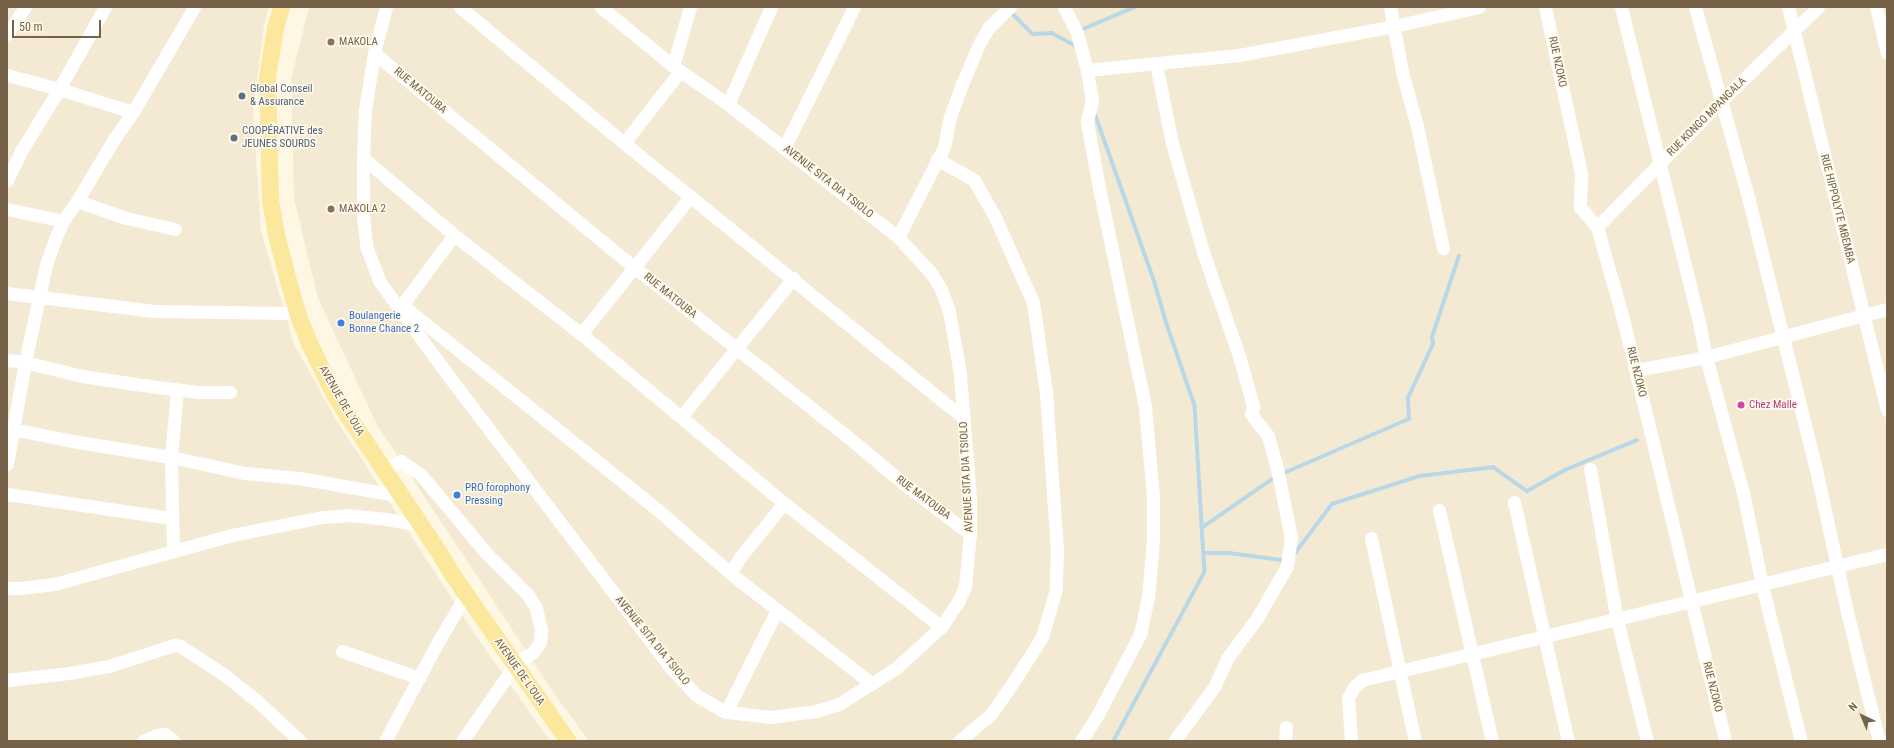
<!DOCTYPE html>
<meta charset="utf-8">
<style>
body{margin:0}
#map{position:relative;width:1894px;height:748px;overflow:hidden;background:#fdf7e4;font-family:"Roboto Condensed",sans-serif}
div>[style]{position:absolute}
.residential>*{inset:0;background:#f4ead3}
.stream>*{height:3.5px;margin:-1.75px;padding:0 1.75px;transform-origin:1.75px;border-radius:1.75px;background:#b9d8e7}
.minor>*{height:13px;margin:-6.5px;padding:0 6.5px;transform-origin:6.5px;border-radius:6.5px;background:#fff}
.major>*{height:17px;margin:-8.5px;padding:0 8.5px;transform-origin:8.5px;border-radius:8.5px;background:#fce89c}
.dots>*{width:11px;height:11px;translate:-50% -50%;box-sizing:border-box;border:2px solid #fffaeb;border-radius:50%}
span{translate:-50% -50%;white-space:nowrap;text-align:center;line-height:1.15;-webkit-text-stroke:3px #fffaeb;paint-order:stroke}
.education-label{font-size:11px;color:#785e54}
.left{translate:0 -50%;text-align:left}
.street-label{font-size:11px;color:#766149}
.service-label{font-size:11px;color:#4e5e75}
.shop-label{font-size:11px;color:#366cbe}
.hotel-label{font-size:11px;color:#b23c85}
.frame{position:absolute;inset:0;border:8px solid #766149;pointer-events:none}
.north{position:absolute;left:1842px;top:696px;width:40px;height:40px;-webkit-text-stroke:3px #fffaeb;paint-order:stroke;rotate:316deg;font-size:11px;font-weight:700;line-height:16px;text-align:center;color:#766149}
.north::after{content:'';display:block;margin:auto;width:14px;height:18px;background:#766149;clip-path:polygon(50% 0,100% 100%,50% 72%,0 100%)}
.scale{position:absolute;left:12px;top:20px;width:89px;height:18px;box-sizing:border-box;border:2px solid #766149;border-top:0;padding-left:5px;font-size:12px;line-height:14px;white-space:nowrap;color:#766149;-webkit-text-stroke:3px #fffaeb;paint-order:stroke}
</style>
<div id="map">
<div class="residential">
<i style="clip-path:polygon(7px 7px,269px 7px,264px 25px,253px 112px,261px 231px,294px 344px,335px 418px,476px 636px,550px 741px,7px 741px)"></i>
<i style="clip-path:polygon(309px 7px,1887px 7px,1887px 741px,589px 741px,558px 699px,377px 425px,318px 298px,294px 199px,291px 79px)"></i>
</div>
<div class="stream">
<i style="left:1014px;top:15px;width:27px;rotate:45deg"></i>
<i style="left:1033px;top:34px;width:19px;rotate:-3deg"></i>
<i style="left:1052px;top:33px;width:26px;rotate:28deg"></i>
<i style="left:1075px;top:45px;width:2px;rotate:63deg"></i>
<i style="left:1081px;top:30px;width:59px;rotate:-23.1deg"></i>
<i style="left:1096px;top:116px;width:177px;rotate:70.5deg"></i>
<i style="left:1155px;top:283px;width:43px;rotate:73.7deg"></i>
<i style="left:1167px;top:324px;width:87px;rotate:71.1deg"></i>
<i style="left:1195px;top:406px;width:166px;rotate:86.6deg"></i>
<i style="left:1205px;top:572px;width:192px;rotate:118.3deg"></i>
<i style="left:1284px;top:473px;width:136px;rotate:-23.4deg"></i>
<i style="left:1409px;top:419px;width:21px;rotate:-93deg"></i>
<i style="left:1408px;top:398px;width:60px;rotate:-65.2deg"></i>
<i style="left:1433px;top:344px;width:7px;rotate:-98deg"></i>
<i style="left:1432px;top:337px;width:85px;rotate:-71.6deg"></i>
<i style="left:1203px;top:527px;width:83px;rotate:-34.7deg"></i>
<i style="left:1204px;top:553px;width:25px"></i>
<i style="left:1229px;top:553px;width:53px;rotate:7.5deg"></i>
<i style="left:1293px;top:556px;width:65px;rotate:-53.1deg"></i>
<i style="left:1332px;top:504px;width:92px;rotate:-17.7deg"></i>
<i style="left:1420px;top:476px;width:74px;rotate:-7deg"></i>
<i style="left:1493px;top:467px;width:42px;rotate:35.2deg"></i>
<i style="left:1527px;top:491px;width:43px;rotate:-28.9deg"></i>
<i style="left:1565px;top:470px;width:78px;rotate:-22.6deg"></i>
</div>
<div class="minor">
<i style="left:386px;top:7px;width:48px;rotate:104.6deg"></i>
<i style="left:374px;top:53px;width:58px;rotate:99deg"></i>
<i style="left:365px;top:110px;width:48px;rotate:92.4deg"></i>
<i style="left:363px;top:158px;width:57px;rotate:90deg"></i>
<i style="left:363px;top:215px;width:31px;rotate:84deg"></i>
<i style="left:366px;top:246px;width:39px;rotate:69deg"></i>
<i style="left:380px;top:282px;width:119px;rotate:53.9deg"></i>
<i style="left:450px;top:378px;width:363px;rotate:52.7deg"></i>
<i style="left:670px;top:667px;width:38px;rotate:47deg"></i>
<i style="left:696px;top:695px;width:34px;rotate:30deg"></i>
<i style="left:726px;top:712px;width:44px;rotate:6.5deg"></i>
<i style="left:770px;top:717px;width:46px;rotate:-7.4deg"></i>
<i style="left:816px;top:711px;width:24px;rotate:-17deg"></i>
<i style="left:839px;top:704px;width:67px;rotate:-32.3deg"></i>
<i style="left:896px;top:668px;width:61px;rotate:-42.3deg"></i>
<i style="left:941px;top:627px;width:30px;rotate:-56deg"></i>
<i style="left:958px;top:602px;width:17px;rotate:-66deg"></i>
<i style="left:965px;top:586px;width:52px;rotate:-84.5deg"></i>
<i style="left:970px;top:534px;width:35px;rotate:-90deg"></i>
<i style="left:970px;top:499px;width:125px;rotate:-94.6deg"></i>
<i style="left:960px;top:374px;width:64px;rotate:-99.9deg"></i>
<i style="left:949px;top:311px;width:23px;rotate:-110deg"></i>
<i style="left:941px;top:289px;width:19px;rotate:-122deg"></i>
<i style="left:931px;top:273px;width:49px;rotate:-132.5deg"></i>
<i style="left:898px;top:237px;width:216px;rotate:-142deg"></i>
<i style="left:728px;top:104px;width:67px;rotate:-145.4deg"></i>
<i style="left:673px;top:66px;width:93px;rotate:-140.7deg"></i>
<i style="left:460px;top:7px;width:213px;rotate:39.7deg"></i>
<i style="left:624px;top:143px;width:437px;rotate:39deg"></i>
<i style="left:1064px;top:7px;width:29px;rotate:63deg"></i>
<i style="left:1077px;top:33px;width:38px;rotate:75deg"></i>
<i style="left:1087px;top:70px;width:30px;rotate:81deg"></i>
<i style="left:1092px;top:100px;width:23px;rotate:103deg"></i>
<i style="left:1087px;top:122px;width:67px;rotate:79.7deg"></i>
<i style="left:1099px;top:188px;width:223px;rotate:78.1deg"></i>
<i style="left:1145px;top:406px;width:91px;rotate:85deg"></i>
<i style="left:1153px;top:497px;width:43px;rotate:90deg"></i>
<i style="left:1153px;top:540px;width:57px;rotate:95deg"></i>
<i style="left:1148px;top:597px;width:38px;rotate:102deg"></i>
<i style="left:1140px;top:634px;width:90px;rotate:117.7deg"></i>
<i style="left:1098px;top:714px;width:32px;rotate:122deg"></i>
<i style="left:1390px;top:7px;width:66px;rotate:79.5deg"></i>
<i style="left:1402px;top:72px;width:56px;rotate:74.5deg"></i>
<i style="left:1417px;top:126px;width:125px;rotate:78deg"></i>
<i style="left:1545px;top:7px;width:171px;rotate:77.8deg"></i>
<i style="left:1581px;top:174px;width:33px;rotate:92deg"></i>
<i style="left:1580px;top:207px;width:26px;rotate:50deg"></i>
<i style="left:1597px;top:227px;width:96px;rotate:74.2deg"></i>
<i style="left:1623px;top:319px;width:434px;rotate:76.4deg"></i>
<i style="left:1621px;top:7px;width:325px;rotate:76.1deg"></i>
<i style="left:1699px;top:322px;width:36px;rotate:79deg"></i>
<i style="left:1706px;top:357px;width:145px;rotate:74.8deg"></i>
<i style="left:1744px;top:497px;width:90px;rotate:78.4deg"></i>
<i style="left:1762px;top:585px;width:161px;rotate:76deg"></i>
<i style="left:1695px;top:7px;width:201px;rotate:74.4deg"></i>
<i style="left:1749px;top:201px;width:281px;rotate:76deg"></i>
<i style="left:1817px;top:474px;width:141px;rotate:77.7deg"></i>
<i style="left:1847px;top:612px;width:133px;rotate:76.1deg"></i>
<i style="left:1788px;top:7px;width:415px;rotate:76.2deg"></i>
<i style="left:1876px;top:7px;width:47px;rotate:76.6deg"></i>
<i style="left:7px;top:34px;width:32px;rotate:-56deg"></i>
<i style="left:374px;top:53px;width:337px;rotate:39.5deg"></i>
<i style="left:634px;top:267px;width:273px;rotate:38.5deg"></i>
<i style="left:848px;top:437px;width:72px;rotate:39.9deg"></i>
<i style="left:903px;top:483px;width:84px;rotate:37.3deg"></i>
<i style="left:1156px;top:64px;width:81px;rotate:78.6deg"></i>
<i style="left:1172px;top:143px;width:113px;rotate:74.1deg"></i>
<i style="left:1203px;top:252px;width:113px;rotate:70.9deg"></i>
<i style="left:1240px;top:359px;width:49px;rotate:74.5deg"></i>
<i style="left:1253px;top:406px;width:8px;rotate:104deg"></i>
<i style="left:1251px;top:414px;width:28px;rotate:52deg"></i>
<i style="left:1268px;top:436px;width:29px;rotate:74deg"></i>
<i style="left:1276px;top:464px;width:75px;rotate:78.4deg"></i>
<i style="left:1291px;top:537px;width:29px;rotate:98deg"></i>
<i style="left:1287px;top:566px;width:60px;rotate:120deg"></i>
<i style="left:1257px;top:618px;width:49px;rotate:126.6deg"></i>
<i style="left:1228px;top:657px;width:33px;rotate:115deg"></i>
<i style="left:1214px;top:687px;width:67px;rotate:126.5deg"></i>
<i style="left:673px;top:66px;width:61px;rotate:-73.9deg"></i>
<i style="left:1087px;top:70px;width:153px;rotate:-5.6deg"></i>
<i style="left:1239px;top:55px;width:158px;rotate:-10.6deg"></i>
<i style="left:1394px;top:26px;width:87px;rotate:-12.6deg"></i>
<i style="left:7px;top:75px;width:54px;rotate:15.1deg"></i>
<i style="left:59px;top:89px;width:77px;rotate:17.3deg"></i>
<i style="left:728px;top:104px;width:106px;rotate:-66.1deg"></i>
<i style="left:624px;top:143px;width:91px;rotate:-52.1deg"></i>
<i style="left:784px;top:148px;width:157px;rotate:-63.6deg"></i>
<i style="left:363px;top:158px;width:119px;rotate:40.2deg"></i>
<i style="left:454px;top:235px;width:161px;rotate:37.9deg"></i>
<i style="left:581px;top:334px;width:264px;rotate:39.8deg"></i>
<i style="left:784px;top:503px;width:200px;rotate:38.3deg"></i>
<i style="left:937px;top:159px;width:43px;rotate:29.6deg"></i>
<i style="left:974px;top:180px;width:40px;rotate:60.3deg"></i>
<i style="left:994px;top:215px;width:95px;rotate:65.9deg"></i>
<i style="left:1033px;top:302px;width:92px;rotate:81.9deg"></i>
<i style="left:1046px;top:393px;width:158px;rotate:86deg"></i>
<i style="left:1057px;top:551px;width:38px;rotate:92deg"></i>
<i style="left:1056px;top:589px;width:50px;rotate:106.3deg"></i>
<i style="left:1042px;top:637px;width:52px;rotate:122.5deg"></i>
<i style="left:1014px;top:681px;width:40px;rotate:124.9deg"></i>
<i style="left:991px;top:714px;width:42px;rotate:139.8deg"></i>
<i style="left:7px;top:180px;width:32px;rotate:-64deg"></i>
<i style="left:21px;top:151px;width:73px;rotate:-58.5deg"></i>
<i style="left:59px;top:89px;width:94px;rotate:-60.7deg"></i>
<i style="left:77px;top:201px;width:52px;rotate:19.1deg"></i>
<i style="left:126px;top:218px;width:50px;rotate:12.7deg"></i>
<i style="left:7px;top:209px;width:57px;rotate:12.1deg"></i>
<i style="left:1597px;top:227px;width:177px;rotate:-45.5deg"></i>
<i style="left:1721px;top:101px;width:135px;rotate:-44.1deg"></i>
<i style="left:898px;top:237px;width:101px;rotate:-62.9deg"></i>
<i style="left:944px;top:147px;width:31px;rotate:-79deg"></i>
<i style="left:950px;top:117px;width:35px;rotate:-70deg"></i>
<i style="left:962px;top:84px;width:43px;rotate:-67deg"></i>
<i style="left:979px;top:44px;width:20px;rotate:-60deg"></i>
<i style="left:989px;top:27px;width:29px;rotate:-44deg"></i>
<i style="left:7px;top:293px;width:148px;rotate:7deg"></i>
<i style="left:154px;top:311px;width:143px;rotate:0.8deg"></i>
<i style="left:402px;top:305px;width:328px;rotate:38.7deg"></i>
<i style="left:658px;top:510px;width:96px;rotate:41.2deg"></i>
<i style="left:730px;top:573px;width:180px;rotate:38deg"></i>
<i style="left:402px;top:305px;width:87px;rotate:-53.4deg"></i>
<i style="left:581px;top:334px;width:175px;rotate:-51.5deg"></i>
<i style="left:7px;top:360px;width:18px;rotate:6deg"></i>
<i style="left:25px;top:362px;width:59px;rotate:13.8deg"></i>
<i style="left:82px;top:376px;width:61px;rotate:8.5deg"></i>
<i style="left:142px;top:385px;width:56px;rotate:7.1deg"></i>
<i style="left:198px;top:392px;width:32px"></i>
<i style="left:1636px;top:370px;width:71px;rotate:-10.5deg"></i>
<i style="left:1706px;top:357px;width:187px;rotate:-14.9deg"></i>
<i style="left:681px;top:417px;width:179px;rotate:-51.1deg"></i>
<i style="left:7px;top:428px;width:66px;rotate:11.3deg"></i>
<i style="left:72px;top:441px;width:100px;rotate:9.2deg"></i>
<i style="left:171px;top:457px;width:76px;rotate:12.2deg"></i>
<i style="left:245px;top:473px;width:54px;rotate:5.3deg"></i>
<i style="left:299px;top:478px;width:104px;rotate:10deg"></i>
<i style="left:7px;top:464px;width:104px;rotate:-80deg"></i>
<i style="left:25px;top:362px;width:99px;rotate:-77.8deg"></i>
<i style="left:46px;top:265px;width:28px;rotate:-71deg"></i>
<i style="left:55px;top:239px;width:20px;rotate:-66deg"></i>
<i style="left:63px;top:221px;width:24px;rotate:-55deg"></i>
<i style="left:77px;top:201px;width:72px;rotate:-59.2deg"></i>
<i style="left:114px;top:139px;width:33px;rotate:-55deg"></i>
<i style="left:133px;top:112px;width:121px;rotate:-59.8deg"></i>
<i style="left:383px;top:469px;width:20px;rotate:-24deg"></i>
<i style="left:401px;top:461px;width:24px;rotate:35deg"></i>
<i style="left:421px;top:475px;width:104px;rotate:50.1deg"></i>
<i style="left:488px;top:555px;width:57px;rotate:45deg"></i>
<i style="left:528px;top:595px;width:15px;rotate:58deg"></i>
<i style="left:536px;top:608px;width:22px;rotate:77deg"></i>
<i style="left:541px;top:629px;width:13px;rotate:94deg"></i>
<i style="left:540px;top:642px;width:12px;rotate:125deg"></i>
<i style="left:533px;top:652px;width:24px;rotate:144deg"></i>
<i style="left:514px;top:666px;width:91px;rotate:124.7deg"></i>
<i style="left:1590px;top:469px;width:153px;rotate:79.9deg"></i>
<i style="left:1617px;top:620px;width:125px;rotate:76.1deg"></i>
<i style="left:7px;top:494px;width:166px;rotate:8.3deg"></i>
<i style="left:1514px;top:502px;width:245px;rotate:77.3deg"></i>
<i style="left:1439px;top:510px;width:237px;rotate:77.1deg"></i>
<i style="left:1371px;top:538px;width:208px;rotate:77.8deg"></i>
<i style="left:173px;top:552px;width:95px;rotate:-91.2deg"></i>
<i style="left:171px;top:457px;width:67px;rotate:-84.9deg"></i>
<i style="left:730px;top:573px;width:20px;rotate:-57deg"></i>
<i style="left:741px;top:556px;width:68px;rotate:-50.9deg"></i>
<i style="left:7px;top:588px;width:14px"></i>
<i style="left:21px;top:588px;width:33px;rotate:-7deg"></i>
<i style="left:54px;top:584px;width:185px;rotate:-15.4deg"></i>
<i style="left:232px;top:535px;width:93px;rotate:-11.2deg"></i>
<i style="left:323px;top:517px;width:26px;rotate:-4deg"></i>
<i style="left:349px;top:515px;width:37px;rotate:6deg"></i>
<i style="left:386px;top:519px;width:35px;rotate:10deg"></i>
<i style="left:342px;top:651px;width:82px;rotate:19.3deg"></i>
<i style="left:7px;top:680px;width:62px;rotate:-6.4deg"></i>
<i style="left:69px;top:673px;width:41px;rotate:-9.9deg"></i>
<i style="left:109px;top:666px;width:68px;rotate:-17.9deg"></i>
<i style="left:174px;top:645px;width:6px;rotate:9deg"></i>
<i style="left:180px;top:646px;width:55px;rotate:33.1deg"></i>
<i style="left:226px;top:676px;width:38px;rotate:39deg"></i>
<i style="left:256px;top:700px;width:60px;rotate:43deg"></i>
<i style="left:726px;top:712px;width:114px;rotate:-63.4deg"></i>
<i style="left:143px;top:741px;width:15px;rotate:-23deg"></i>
<i style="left:157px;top:735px;width:8px;rotate:-7deg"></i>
<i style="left:165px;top:734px;width:11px;rotate:38deg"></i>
<i style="left:385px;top:741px;width:115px;rotate:-61.9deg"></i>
<i style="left:439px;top:640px;width:52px;rotate:-59deg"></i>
<i style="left:1285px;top:741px;width:14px;rotate:-86deg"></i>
<i style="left:1351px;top:741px;width:43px;rotate:-94deg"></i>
<i style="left:1348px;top:698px;width:13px;rotate:-61deg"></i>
<i style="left:1354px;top:687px;width:11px;rotate:-41deg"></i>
<i style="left:1362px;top:680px;width:540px;rotate:-13.5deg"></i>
</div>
<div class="major">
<i style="left:281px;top:7px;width:22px;rotate:106deg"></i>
<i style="left:275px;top:28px;width:50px;rotate:99.3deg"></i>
<i style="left:267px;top:77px;width:123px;rotate:88.6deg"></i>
<i style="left:270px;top:200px;width:39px;rotate:80deg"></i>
<i style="left:277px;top:238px;width:40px;rotate:75.6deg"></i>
<i style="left:287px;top:277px;width:37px;rotate:74deg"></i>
<i style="left:297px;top:313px;width:35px;rotate:68deg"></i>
<i style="left:310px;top:345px;width:55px;rotate:63.9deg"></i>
<i style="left:334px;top:394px;width:26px;rotate:58deg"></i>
<i style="left:348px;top:416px;width:166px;rotate:56.3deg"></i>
<i style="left:440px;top:554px;width:27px;rotate:59deg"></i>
<i style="left:454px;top:577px;width:200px;rotate:55.2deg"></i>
</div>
<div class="dots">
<i style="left:331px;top:42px;background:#8d6e63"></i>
<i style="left:242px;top:96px;background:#5c6f8a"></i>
<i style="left:234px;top:138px;background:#5c6f8a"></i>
<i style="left:331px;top:209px;background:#8d6e63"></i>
<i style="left:341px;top:323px;background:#3f7fe0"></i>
<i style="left:1741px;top:405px;background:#d1479c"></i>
<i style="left:457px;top:495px;background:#3f7fe0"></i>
</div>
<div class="education-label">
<span class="left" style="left:339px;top:42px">MAKOLA</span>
<span class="left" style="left:339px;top:209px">MAKOLA 2</span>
</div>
<div class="street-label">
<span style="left:1557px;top:62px;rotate:78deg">RUE NZOKO</span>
<span style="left:420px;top:91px;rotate:40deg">RUE MATOUBA</span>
<span style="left:1707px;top:117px;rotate:-45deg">RUE KONGO MPANGALA</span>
<span style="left:828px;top:182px;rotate:38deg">AVENUE SITA DIA TSIOLO</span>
<span style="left:1837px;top:209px;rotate:76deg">RUE HIPPOLYTE MBEMBA</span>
<span style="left:670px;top:296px;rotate:39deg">RUE MATOUBA</span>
<span style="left:1636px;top:372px;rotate:76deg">RUE NZOKO</span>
<span style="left:341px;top:401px;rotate:60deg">AVENUE DE L'OUA</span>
<span style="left:967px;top:477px;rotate:-93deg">AVENUE SITA DIA TSIOLO</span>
<span style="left:923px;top:498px;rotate:37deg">RUE MATOUBA</span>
<span style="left:652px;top:641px;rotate:51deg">AVENUE SITA DIA TSIOLO</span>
<span style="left:519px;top:672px;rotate:55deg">AVENUE DE L'OUA</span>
<span style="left:1712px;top:687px;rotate:76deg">RUE NZOKO</span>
</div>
<div class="service-label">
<span class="left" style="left:250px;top:96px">Global Conseil<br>&amp; Assurance</span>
<span class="left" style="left:242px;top:138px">COOPÉRATIVE des<br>JEUNES SOURDS</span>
</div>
<div class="shop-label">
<span class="left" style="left:349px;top:323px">Boulangerie<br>Bonne Chance 2</span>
<span class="left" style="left:465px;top:495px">PRO forophony<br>Pressing</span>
</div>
<div class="hotel-label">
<span class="left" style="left:1749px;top:405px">Chez Malle</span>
</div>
<div class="frame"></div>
<div class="north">N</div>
<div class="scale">50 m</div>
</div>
